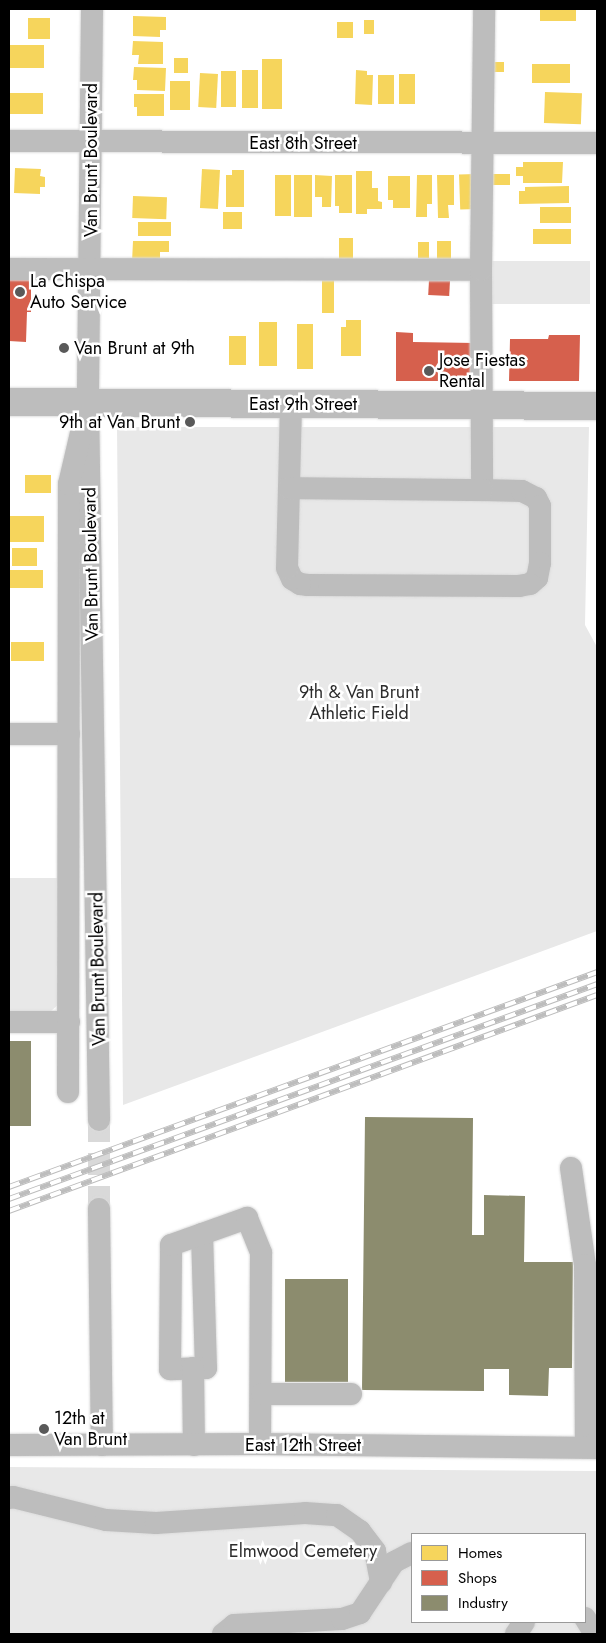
<!DOCTYPE html>
<style>
body{margin:0}
#map{position:relative;width:606px;height:1643px;overflow:hidden;background:#fff;font-family:Jost,sans-serif}
div>[style]{position:absolute}
.green>*{inset:0;background:#e8e8e8;transform-origin:0 0}
.homes>*{inset:0;background:#f6d55c;transform-origin:0 0}
.shops>*{inset:0;background:#d6604d;transform-origin:0 0}
.industry>*{inset:0;background:#8c8c6e;transform-origin:0 0}
.minor-tunnel>*{height:22px;margin-top:-11px;transform-origin:0;background:repeating-linear-gradient(90deg,#d9d9d9 0 22px,transparent 0 33px)}
.roads{filter:drop-shadow(0 0 1px #dbdbdb) drop-shadow(0 0 1px #dbdbdb)}
.minor>*{height:22px;margin:-11px;padding:0 11px;transform-origin:11px;border-radius:11px;background:#bdbdbd}
.major>*{height:28px;margin:-14px;padding:0 14px;transform-origin:14px;border-radius:14px;background:#bdbdbd}
.rail>*{height:5.5px;margin-top:-2.75px;transform-origin:0;background:repeating-linear-gradient(90deg,#fff 0 11px,#bdbdbd 0 22px);box-sizing:border-box;border-block:1px solid #bdbdbd}
.dots>*{width:14px;height:14px;translate:-50% -50%;box-sizing:border-box;border:2px solid #fff;border-radius:50%}
span{translate:-50% -50%;white-space:nowrap;text-align:center;line-height:1.15;-webkit-text-stroke:5px #fff;paint-order:stroke}
.street-label{font-size:18px;color:#000}
.poi-label{font-size:18px;color:#000}
.left{translate:0 -50%;text-align:left}
.right{translate:-100% -50%;text-align:right}
.park-label{font-size:18px;color:#2c2c2c}
.frame{position:absolute;inset:0;border:10px solid #000;pointer-events:none}
.legend{position:absolute;left:411px;top:1533px;width:175px;height:90px;box-sizing:border-box;background:#fff;border:1px solid #999;margin:0;padding:6px 9px;list-style:none;font-size:15px;color:#000}
.legend li{display:flex;align-items:center;gap:10px;height:25px}
.legend b{width:25px;border:1px solid #999}
</style>
<div id="map">
<div class="green">
<i style="left:489px;top:261px;width:101px;height:43px"></i>
<i style="clip-path:polygon(117px 427px,589px 427px,585px 625px,597px 647px,597px 931px,123px 1105px)"></i>
<i style="clip-path:polygon(9px 878px,60px 878px,59px 1004px,51px 1011px,9px 1011px)"></i>
<i style="clip-path:polygon(evenodd,9px 1467px,597px 1471px,597px 1634px,9px 1634px,9px 1467px,412px 1534px,585px 1534px,585px 1622px,412px 1622px,412px 1534px)"></i>
</div>
<div class="homes">
<i style="left:540px;top:9px;width:36px;height:12px"></i>
<i style="clip-path:polygon(133px 16px,166px 17px,166px 30px,160px 30px,160px 37px,133px 36px)"></i>
<i style="left:28px;top:18px;width:22px;height:21px"></i>
<i style="left:364px;top:20px;width:10px;height:14px"></i>
<i style="left:337px;top:22px;width:16px;height:16px"></i>
<i style="clip-path:polygon(133px 41px,163px 42px,163px 64px,138px 64px,139px 55px,132px 55px)"></i>
<i style="left:9px;top:45px;width:35px;height:23px"></i>
<i style="left:174px;top:58px;width:14px;height:15px"></i>
<i style="left:262px;top:59px;width:20px;height:50px"></i>
<i style="left:494px;top:62px;width:10px;height:10px"></i>
<i style="left:532px;top:64px;width:38px;height:19px"></i>
<i style="clip-path:polygon(134px 67px,166px 68px,165px 91px,137px 90px,137px 80px,133px 80px)"></i>
<i style="left:242px;top:70px;width:16px;height:38px"></i>
<i style="clip-path:polygon(356px 70px,367px 71px,367px 75px,373px 75px,372px 105px,355px 104px)"></i>
<i style="left:221px;top:71px;width:15px;height:36px"></i>
<i style="left:200px;top:73px;width:18px;height:34px;rotate:3deg"></i>
<i style="left:399px;top:74px;width:16px;height:30px"></i>
<i style="left:378px;top:75px;width:16px;height:29px"></i>
<i style="left:170px;top:81px;width:20px;height:29px"></i>
<i style="left:545px;top:92px;width:37px;height:31px;rotate:2deg"></i>
<i style="left:9px;top:93px;width:34px;height:21px"></i>
<i style="clip-path:polygon(134px 94px,164px 94px,164px 116px,137px 116px,137px 107px,134px 107px)"></i>
<i style="clip-path:polygon(523px 162px,563px 162px,562px 183px,523px 183px,523px 176px,516px 176px,516px 167px,523px 167px)"></i>
<i style="clip-path:polygon(15px 168px,41px 169px,40px 176px,45px 177px,45px 187px,40px 187px,40px 194px,14px 193px)"></i>
<i style="left:202px;top:169px;width:18px;height:39px;rotate:3deg"></i>
<i style="clip-path:polygon(232px 170px,244px 170px,244px 207px,226px 207px,226px 175px,232px 175px)"></i>
<i style="clip-path:polygon(356px 171px,372px 171px,372px 188px,378px 188px,378px 201px,382px 202px,382px 209px,367px 209px,367px 214px,356px 214px)"></i>
<i style="left:476px;top:174px;width:35px;height:17px;rotate:88deg"></i>
<i style="left:510px;top:174px;width:11px;height:17px;rotate:90deg"></i>
<i style="left:275px;top:175px;width:16px;height:41px"></i>
<i style="left:294px;top:175px;width:18px;height:42px"></i>
<i style="clip-path:polygon(315px 175px,332px 176px,331px 207px,322px 207px,322px 197px,315px 197px)"></i>
<i style="clip-path:polygon(335px 175px,352px 175px,352px 213px,339px 213px,339px 206px,335px 206px)"></i>
<i style="clip-path:polygon(417px 175px,432px 175px,432px 204px,427px 204px,427px 217px,416px 217px)"></i>
<i style="clip-path:polygon(437px 175px,454px 175px,454px 205px,448px 205px,449px 218px,438px 218px)"></i>
<i style="clip-path:polygon(388px 176px,410px 176px,410px 208px,393px 208px,393px 200px,388px 200px)"></i>
<i style="clip-path:polygon(569px 186px,569px 203px,519px 204px,519px 191px,525px 191px,525px 187px)"></i>
<i style="left:133px;top:196px;width:34px;height:22px;rotate:2deg"></i>
<i style="left:540px;top:207px;width:31px;height:16px"></i>
<i style="left:223px;top:212px;width:19px;height:17px"></i>
<i style="left:138px;top:222px;width:33px;height:14px"></i>
<i style="left:533px;top:229px;width:38px;height:15px"></i>
<i style="left:353px;top:238px;width:21px;height:14px;rotate:90deg"></i>
<i style="clip-path:polygon(133px 241px,169px 241px,169px 252px,160px 252px,160px 262px,132px 262px)"></i>
<i style="left:437px;top:241px;width:14px;height:18px"></i>
<i style="left:418px;top:242px;width:11px;height:16px"></i>
<i style="left:322px;top:277px;width:12px;height:36px"></i>
<i style="clip-path:polygon(346px 320px,361px 320px,361px 356px,341px 356px,341px 327px,346px 327px)"></i>
<i style="left:259px;top:322px;width:18px;height:44px"></i>
<i style="left:297px;top:324px;width:16px;height:45px"></i>
<i style="left:229px;top:336px;width:17px;height:29px"></i>
<i style="left:25px;top:475px;width:26px;height:18px"></i>
<i style="left:9px;top:516px;width:35px;height:26px"></i>
<i style="left:12px;top:548px;width:25px;height:18px"></i>
<i style="left:9px;top:570px;width:34px;height:18px"></i>
<i style="left:11px;top:642px;width:33px;height:19px"></i>
</div>
<div class="shops">
<i style="clip-path:polygon(9px 273px,31px 273px,31px 312px,27px 312px,26px 342px,9px 341px)"></i>
<i style="left:429px;top:280px;width:21px;height:15px;rotate:3deg"></i>
<i style="clip-path:polygon(396px 332px,413px 333px,413px 342px,475px 343px,474px 381px,396px 381px)"></i>
<i style="clip-path:polygon(549px 335px,580px 335px,579px 381px,509px 381px,510px 339px,548px 339px)"></i>
</div>
<div class="industry">
<i style="left:9px;top:1041px;width:22px;height:85px"></i>
<i style="clip-path:polygon(365px 1117px,473px 1118px,472px 1235px,484px 1235px,484px 1195px,525px 1196px,524px 1262px,573px 1262px,572px 1368px,549px 1368px,548px 1396px,509px 1395px,509px 1369px,484px 1369px,484px 1391px,362px 1390px)"></i>
<i style="left:285px;top:1279px;width:63px;height:103px"></i>
</div>
<div class="minor-tunnel">
<i style="left:99px;top:1120px;width:89px;rotate:90deg"></i>
</div>
<div class="roads">
<div class="minor">
<i style="left:92px;top:9px;width:394px;rotate:90.6deg"></i>
<i style="left:88px;top:403px;width:717px;rotate:89.12deg"></i>
<i style="left:9px;top:141px;width:588px;rotate:0.19deg"></i>
<i style="left:9px;top:269px;width:472px;rotate:0.1deg"></i>
<i style="left:481px;top:270px;width:220px;rotate:89.7deg"></i>
<i style="left:482px;top:490px;width:40px;rotate:1.4deg"></i>
<i style="left:522px;top:491px;width:16px;rotate:27deg"></i>
<i style="left:536px;top:498px;width:9px;rotate:63deg"></i>
<i style="left:540px;top:506px;width:57px;rotate:90deg"></i>
<i style="left:540px;top:563px;width:15px;rotate:101deg"></i>
<i style="left:537px;top:578px;width:9px;rotate:139deg"></i>
<i style="left:530px;top:584px;width:11px;rotate:170deg"></i>
<i style="left:519px;top:586px;width:211px;rotate:-179.7deg"></i>
<i style="left:308px;top:585px;width:8px;rotate:-173deg"></i>
<i style="left:300px;top:584px;width:9px;rotate:-148deg"></i>
<i style="left:292px;top:579px;width:12px;rotate:-114deg"></i>
<i style="left:287px;top:568px;width:164px;rotate:-88.6deg"></i>
<i style="left:481px;top:270px;width:261px;rotate:-89.3deg"></i>
<i style="left:289px;top:488px;width:193px;rotate:0.6deg"></i>
<i style="left:9px;top:734px;width:60px"></i>
<i style="left:9px;top:1022px;width:60px"></i>
<i style="left:68px;top:1092px;width:608px;rotate:-89.91deg"></i>
<i style="left:69px;top:484px;width:52px;rotate:-76.8deg"></i>
<i style="left:571px;top:1168px;width:98px;rotate:81.8deg"></i>
<i style="left:585px;top:1265px;width:182px;rotate:89.7deg"></i>
<i style="left:586px;top:1447px;width:12px;rotate:-20deg"></i>
<i style="left:99px;top:1209px;width:236px;rotate:89.3deg"></i>
<i style="left:202px;top:1234px;width:134px;rotate:88.3deg"></i>
<i style="left:206px;top:1368px;width:36px;rotate:178deg"></i>
<i style="left:170px;top:1369px;width:124px;rotate:-89.5deg"></i>
<i style="left:171px;top:1245px;width:81px;rotate:-19.6deg"></i>
<i style="left:247px;top:1218px;width:38px;rotate:68deg"></i>
<i style="left:261px;top:1253px;width:191px;rotate:90.3deg"></i>
<i style="left:193px;top:1368px;width:77px;rotate:89.3deg"></i>
<i style="left:262px;top:1394px;width:89px"></i>
<i style="left:9px;top:1445px;width:251px;rotate:-0.2deg"></i>
<i style="left:260px;top:1444px;width:337px;rotate:0.7deg"></i>
<i style="left:9px;top:1498px;width:4px;rotate:-14deg"></i>
<i style="left:13px;top:1497px;width:96px;rotate:13.9deg"></i>
<i style="left:106px;top:1520px;width:50px;rotate:3.4deg"></i>
<i style="left:156px;top:1523px;width:149px;rotate:-3.8deg"></i>
<i style="left:305px;top:1513px;width:32px;rotate:4deg"></i>
<i style="left:337px;top:1515px;width:28px;rotate:35deg"></i>
<i style="left:360px;top:1531px;width:25px;rotate:53deg"></i>
<i style="left:375px;top:1551px;width:32px;rotate:79deg"></i>
<i style="left:585px;top:1618px;width:19px;rotate:58deg"></i>
<i style="left:223px;top:1634px;width:14px;rotate:-39deg"></i>
<i style="left:234px;top:1625px;width:108px;rotate:-3.2deg"></i>
<i style="left:342px;top:1619px;width:19px;rotate:-18deg"></i>
<i style="left:360px;top:1613px;width:61px;rotate:-56.3deg"></i>
<i style="left:394px;top:1562px;width:20px;rotate:-27deg"></i>
<i style="left:516px;top:1634px;width:14px;rotate:-56deg"></i>
</div>
<div class="major">
<i style="left:9px;top:402px;width:588px;rotate:0.39deg"></i>
</div>
</div>
<div class="rail">
<i style="left:9px;top:1187px;width:626px;rotate:-20.08deg"></i>
<i style="left:9px;top:1199px;width:626px;rotate:-20.08deg"></i>
<i style="left:9px;top:1211px;width:626px;rotate:-20.17deg"></i>
</div>
<div class="dots">
<i style="left:20px;top:292px;background:#595959"></i>
<i style="left:64px;top:348px;background:#595959"></i>
<i style="left:429px;top:371px;background:#595959"></i>
<i style="left:190px;top:422px;background:#595959"></i>
<i style="left:44px;top:1429px;background:#595959"></i>
</div>
<div class="street-label">
<span style="left:303px;top:143px">East 8th Street</span>
<span style="left:91px;top:160px;rotate:-90deg">Van Brunt Boulevard</span>
<span style="left:303px;top:404px">East 9th Street</span>
<span style="left:91px;top:564px;rotate:-91deg">Van Brunt Boulevard</span>
<span style="left:98px;top:969px;rotate:-91deg">Van Brunt Boulevard</span>
<span style="left:303px;top:1445px">East 12th Street</span>
</div>
<div class="poi-label">
<span class="left" style="left:30px;top:292px">La Chispa<br>Auto Service</span>
<span class="left" style="left:74px;top:348px">Van Brunt at 9th</span>
<span class="left" style="left:439px;top:371px">Jose Fiestas<br>Rental</span>
<span class="right" style="left:180px;top:422px">9th at Van Brunt</span>
<span class="left" style="left:54px;top:1429px">12th at<br>Van Brunt</span>
</div>
<div class="park-label">
<span style="left:359px;top:703px">9th &amp; Van Brunt<br>Athletic Field</span>
<span style="left:303px;top:1551px">Elmwood Cemetery</span>
</div>
<div class="frame"></div>
<ul class="legend">
<li><b style="height:14px;background:#f6d55c"></b>Homes</li>
<li><b style="height:14px;background:#d6604d"></b>Shops</li>
<li><b style="height:14px;background:#8c8c6e"></b>Industry</li>
</ul>
</div>
